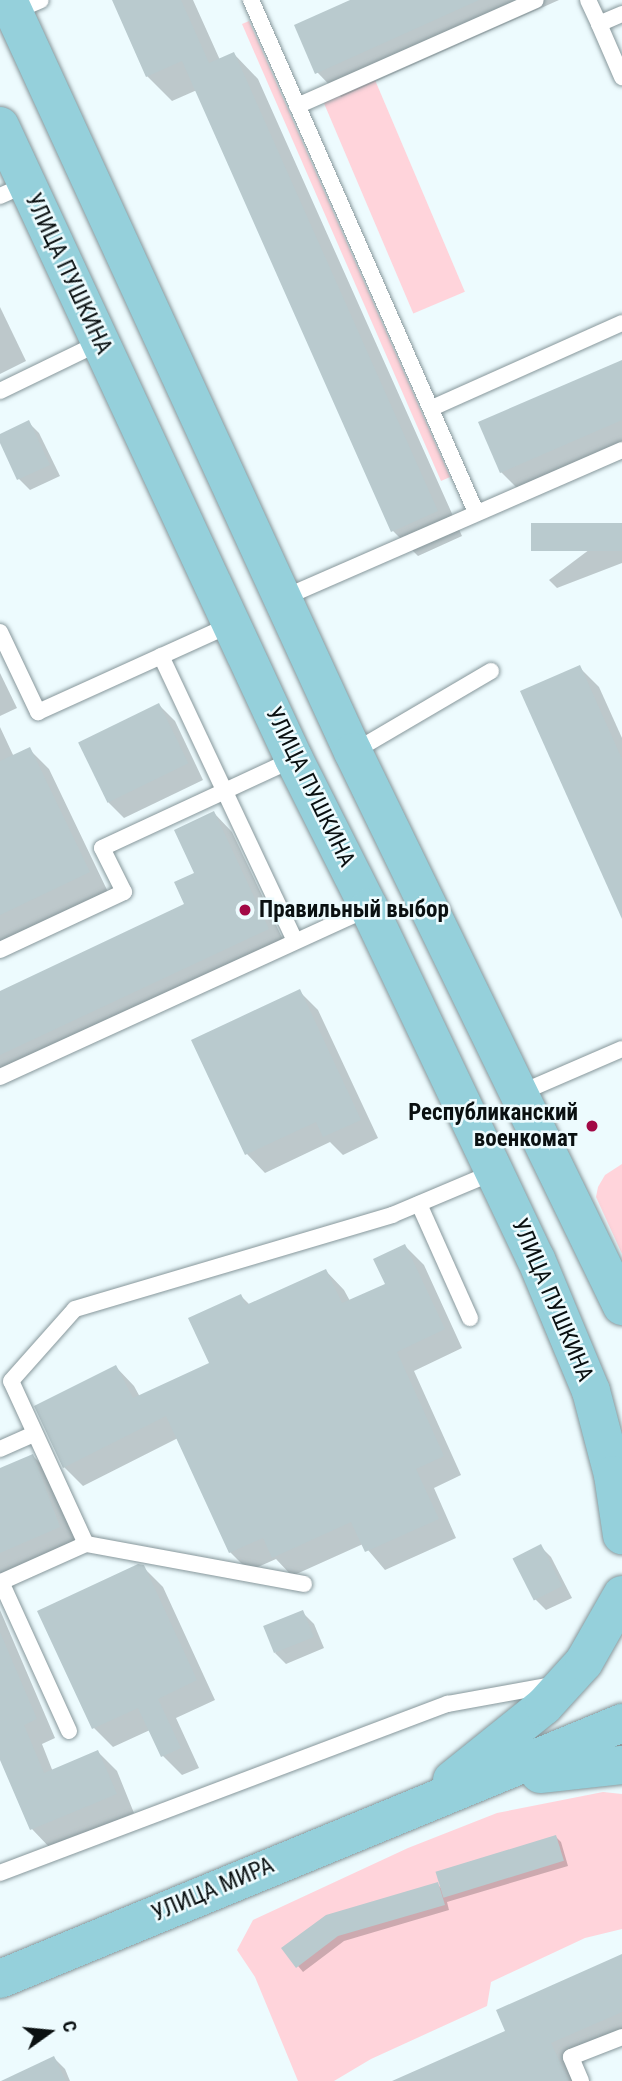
<!DOCTYPE html>
<meta charset="utf-8">
<style>
body{margin:0}
#map{position:relative;width:622px;height:2081px;overflow:hidden;background:#edfbfe;font-family:"Roboto Condensed",sans-serif}
div>[style]{position:absolute}
.green>*{inset:0;background:#ffd4db;transform-origin:0 0}
.shadow>*{inset:0;background:#0003}
.building>*{inset:0;background:#b9cace;transform-origin:0 0}
.roads{filter:drop-shadow(0 0 2px #87979b) drop-shadow(0 0 2px #87979b)}
.service>*{height:16px;margin:-8px;padding:0 8px;transform-origin:8px;border-radius:8px;background:#fff}
.primary>*{height:38px;margin:-19px;padding:0 19px;transform-origin:19px;border-radius:19px;background:#95d0db}
.dots>*{width:19px;height:19px;translate:-50% -50%;box-sizing:border-box;border:4px solid #edfbfe;border-radius:50%}
span{translate:-50% -50%;white-space:nowrap;text-align:center;line-height:1.15;-webkit-text-stroke:5px #edfbfe;paint-order:stroke}
.street-label{font-size:23px;color:#0a1011}
.poi-label{font-size:23px;color:#0a1011;font-weight:700}
.left{translate:0 -50%;text-align:left}
.right{translate:-100% -50%;text-align:right}
.north{position:absolute;left:14px;top:1997px;width:70px;height:70px;-webkit-text-stroke:5px #edfbfe;paint-order:stroke;rotate:75deg;font-size:19px;font-weight:700;line-height:28px;text-align:center;color:#0a1011}
.north::after{content:'';display:block;margin:auto;width:24px;height:32px;background:#0a1011;clip-path:polygon(50% 0,100% 100%,50% 72%,0 100%)}
</style>
<div id="map">
<div class="green">
<i style="clip-path:polygon(249px 21px,450px 477px,441px 481px,242px 24px)"></i>
<i style="left:375px;top:80px;width:230px;height:56px;rotate:67deg"></i>
<i style="clip-path:polygon(622px 1164px,622px 1254px,596px 1197px,598px 1187px,605px 1175px)"></i>
<i style="clip-path:polygon(603px 1792px,622px 1794px,622px 1929px,585px 1938px,491px 1982px,487px 2006px,371px 2059px,334px 2081px,298px 2081px,255px 1977px,237px 1950px,253px 1920px,408px 1848px,497px 1813px)"></i>
</div>
<div class="shadow">
<i style="clip-path:polygon(114px 0,193px 0,220px 60px,234px 54px,258px 79px,462px 536px,418px 556px,393px 531px,197px 90px,172px 101px,147px 76px)"></i>
<i style="clip-path:polygon(354px 0,559px 0,341px 97px,317px 72px)"></i>
<i style="clip-path:polygon(0 307px,26px 361px,0 374px)"></i>
<i style="clip-path:polygon(622px 362px,622px 455px,526px 497px,501px 472px)"></i>
<i style="clip-path:polygon(28px 422px,39px 433px,60px 476px,30px 490px,19px 479px,0 439px,0 436px)"></i>
<i style="clip-path:polygon(622px 525px,622px 563px,557px 588px,549px 580px)"></i>
<i style="clip-path:polygon(579px 667px,599px 687px,622px 738px,622px 905px)"></i>
<i style="clip-path:polygon(0 673px,17px 708px,0 716px)"></i>
<i style="clip-path:polygon(159px 705px,175px 721px,203px 780px,124px 818px,108px 802px)"></i>
<i style="clip-path:polygon(0 727px,14px 757px,30px 750px,49px 769px,108px 892px,0 944px)"></i>
<i style="clip-path:polygon(214px 813px,232px 832px,287px 948px,0 1082px,0 993px,186px 905px)"></i>
<i style="clip-path:polygon(299px 991px,318px 1010px,378px 1138px,343px 1155px,330px 1142px,265px 1173px,247px 1154px,193px 1041px)"></i>
<i style="clip-path:polygon(405px 1246px,424px 1265px,462px 1348px,414px 1371px,461px 1475px,434px 1488px,456px 1538px,385px 1570px,363px 1544px,292px 1576px,276px 1559px,249px 1571px,230px 1552px,178px 1438px,83px 1486px,64px 1467px,116px 1367px,134px 1386px,140px 1397px,211px 1364px,241px 1296px,250px 1305px,326px 1271px,344px 1290px,350px 1301px,387px 1284px)"></i>
<i style="clip-path:polygon(33px 1456px,52px 1475px,78px 1546px,0 1580px,0 1470px)"></i>
<i style="clip-path:polygon(540px 1546px,551px 1557px,572px 1598px,546px 1610px,535px 1599px)"></i>
<i style="clip-path:polygon(143px 1567px,163px 1587px,215px 1700px,176px 1718px,199px 1768px,182px 1775px,163px 1756px,150px 1730px,113px 1747px,94px 1728px)"></i>
<i style="clip-path:polygon(0 1610px,55px 1738px,42px 1744px,53px 1772px,98px 1752px,117px 1771px,134px 1813px,51px 1849px,32px 1829px,0 1755px)"></i>
<i style="clip-path:polygon(303px 1613px,314px 1624px,324px 1648px,286px 1664px,275px 1653px)"></i>
<i style="clip-path:polygon(556px 1837px,561px 1842px,568px 1866px,447px 1902px,449px 1910px,344px 1941px,303px 1972px,284px 1949px,437px 1884px,442px 1889px)"></i>
<i style="clip-path:polygon(622px 1956px,622px 2037px,568px 2061px,577px 2081px,396px 2081px,507px 2032px)"></i>
<i style="clip-path:polygon(54px 2058px,65px 2069px,70px 2081px,15px 2081px)"></i>
</div>
<div class="building">
<i style="clip-path:polygon(112px 0,181px 0,209px 63px,234px 52px,438px 511px,391px 532px,182px 61px,146px 77px)"></i>
<i style="clip-path:polygon(350px 0,479px 0,315px 74px,294px 25px)"></i>
<i style="clip-path:polygon(622px 360px,622px 420px,500px 473px,478px 422px)"></i>
<i style="clip-path:polygon(29px 420px,50px 465px,17px 480px,0 443px,0 434px)"></i>
<i style="left:622px;top:523px;width:28px;height:91px;rotate:90deg"></i>
<i style="clip-path:polygon(580px 665px,622px 759px,622px 919px,520px 691px)"></i>
<i style="left:159px;top:703px;width:67px;height:90px;rotate:64deg"></i>
<i style="clip-path:polygon(30px 747px,90px 872px,0 915px,0 761px)"></i>
<i style="clip-path:polygon(214px 811px,269px 929px,0 1055px,0 991px,184px 904px,174px 882px,194px 873px,174px 830px)"></i>
<i style="clip-path:polygon(300px 989px,361px 1120px,323px 1137px,316px 1122px,245px 1155px,191px 1040px)"></i>
<i style="clip-path:polygon(405px 1244px,445px 1329px,397px 1352px,444px 1456px,416px 1469px,439px 1519px,365px 1552px,351px 1522px,272px 1558px,263px 1538px,229px 1553px,166px 1416px,63px 1468px,34px 1406px,116px 1365px,133px 1398px,209px 1363px,188px 1318px,241px 1294px,246px 1305px,326px 1269px,342px 1303px,385px 1284px,373px 1259px)"></i>
<i style="clip-path:polygon(33px 1454px,60px 1527px,0 1553px,0 1468px)"></i>
<i style="left:541px;top:1544px;width:47px;height:32px;rotate:63deg"></i>
<i style="clip-path:polygon(138px 1564px,144px 1565px,197px 1680px,158px 1699px,181px 1748px,161px 1757px,138px 1708px,92px 1729px,37px 1611px)"></i>
<i style="left:303px;top:1610px;width:29px;height:43px;rotate:68deg"></i>
<i style="clip-path:polygon(0 1632px,37px 1719px,24px 1725px,44px 1773px,98px 1750px,117px 1794px,30px 1830px,0 1760px)"></i>
<i style="left:556px;top:1835px;width:27px;height:126px;rotate:73deg"></i>
<i style="clip-path:polygon(438px 1882px,445px 1905px,338px 1936px,296px 1968px,281px 1948px,326px 1915px)"></i>
<i style="clip-path:polygon(622px 1954px,622px 2012px,551px 2043px,569px 2081px,392px 2081px,505px 2031px,496px 2010px)"></i>
<i style="clip-path:polygon(54px 2056px,66px 2081px,1px 2081px)"></i>
</div>
<div class="roads">
<div class="service">
<i style="left:251px;top:0;width:559px;rotate:66.28deg"></i>
<i style="left:588px;top:0;width:26px;rotate:65deg"></i>
<i style="left:13px;top:12px;width:30px;rotate:-23deg"></i>
<i style="left:622px;top:14px;width:25px;rotate:157deg"></i>
<i style="left:599px;top:24px;width:58px;rotate:66.5deg"></i>
<i style="left:297px;top:106px;width:261px;rotate:-23.9deg"></i>
<i style="left:0;top:196px;width:30px;rotate:-24deg"></i>
<i style="left:0;top:391px;width:110px;rotate:-25.9deg"></i>
<i style="left:432px;top:408px;width:208px;rotate:-24.1deg"></i>
<i style="left:281px;top:599px;width:372px;rotate:-23.6deg"></i>
<i style="left:0;top:632px;width:89px;rotate:64.6deg"></i>
<i style="left:38px;top:712px;width:213px;rotate:-24.4deg"></i>
<i style="left:161px;top:656px;width:315px;rotate:64.8deg"></i>
<i style="left:353px;top:752px;width:160px;rotate:-30.4deg"></i>
<i style="left:0;top:950px;width:137px;rotate:-25.1deg"></i>
<i style="left:124px;top:892px;width:49px;rotate:-116.6deg"></i>
<i style="left:102px;top:848px;width:212px;rotate:-24.9deg"></i>
<i style="left:0;top:1077px;width:406px;rotate:-24.6deg"></i>
<i style="left:518px;top:1094px;width:113px;rotate:-23.4deg"></i>
<i style="left:419px;top:1204px;width:125px;rotate:65.9deg"></i>
<i style="left:0;top:1449px;width:37px;rotate:-24deg"></i>
<i style="left:304px;top:1584px;width:222px;rotate:-169.6deg"></i>
<i style="left:86px;top:1544px;width:179px;rotate:-114.7deg"></i>
<i style="left:11px;top:1381px;width:96px;rotate:-48.4deg"></i>
<i style="left:75px;top:1309px;width:331px;rotate:-16.5deg"></i>
<i style="left:392px;top:1215px;width:113px;rotate:-22.9deg"></i>
<i style="left:69px;top:1731px;width:164px;rotate:-114.5deg"></i>
<i style="left:1px;top:1582px;width:93px;rotate:-24.1deg"></i>
<i style="left:0;top:1873px;width:479px;rotate:-20.7deg"></i>
<i style="left:448px;top:1704px;width:107px;rotate:-10.3deg"></i>
<i style="left:581px;top:2081px;width:26px;rotate:-113deg"></i>
<i style="left:571px;top:2057px;width:55px;rotate:-21.4deg"></i>
</div>
<div class="primary">
<i style="left:8px;top:0;width:827px;rotate:65.36deg"></i>
<i style="left:353px;top:752px;width:616px;rotate:64.1deg"></i>
<i style="left:0;top:126px;width:698px;rotate:65.09deg"></i>
<i style="left:294px;top:759px;width:167px;rotate:63.3deg"></i>
<i style="left:369px;top:908px;width:389px;rotate:64.6deg"></i>
<i style="left:536px;top:1259px;width:143px;rotate:67.4deg"></i>
<i style="left:591px;top:1391px;width:87px;rotate:75.3deg"></i>
<i style="left:613px;top:1475px;width:61px;rotate:81.5deg"></i>
<i style="left:540px;top:1774px;width:82px;rotate:-6.3deg"></i>
<i style="left:452px;top:1780px;width:118px;rotate:-38.8deg"></i>
<i style="left:544px;top:1706px;width:59px;rotate:-47.7deg"></i>
<i style="left:584px;top:1662px;width:77px;rotate:-60.4deg"></i>
<i style="left:0;top:1979px;width:673px;rotate:-22.37deg"></i>
</div>
</div>
<div class="dots">
<i style="left:245px;top:910px;background:#a20946"></i>
<i style="left:592px;top:1126px;background:#a20946"></i>
</div>
<div class="street-label">
<span style="left:68px;top:274px;rotate:65deg">УЛИЦА ПУШКИНА</span>
<span style="left:310px;top:787px;rotate:64deg">УЛИЦА ПУШКИНА</span>
<span style="left:552px;top:1300px;rotate:67deg">УЛИЦА ПУШКИНА</span>
<span style="left:213px;top:1890px;rotate:-23deg">УЛИЦА МИРА</span>
</div>
<div class="poi-label">
<span class="left" style="left:259px;top:910px">Правильный выбор</span>
<span class="right" style="left:578px;top:1126px">Республиканский<br>военкомат</span>
</div>
<div class="north">С</div>
</div>
